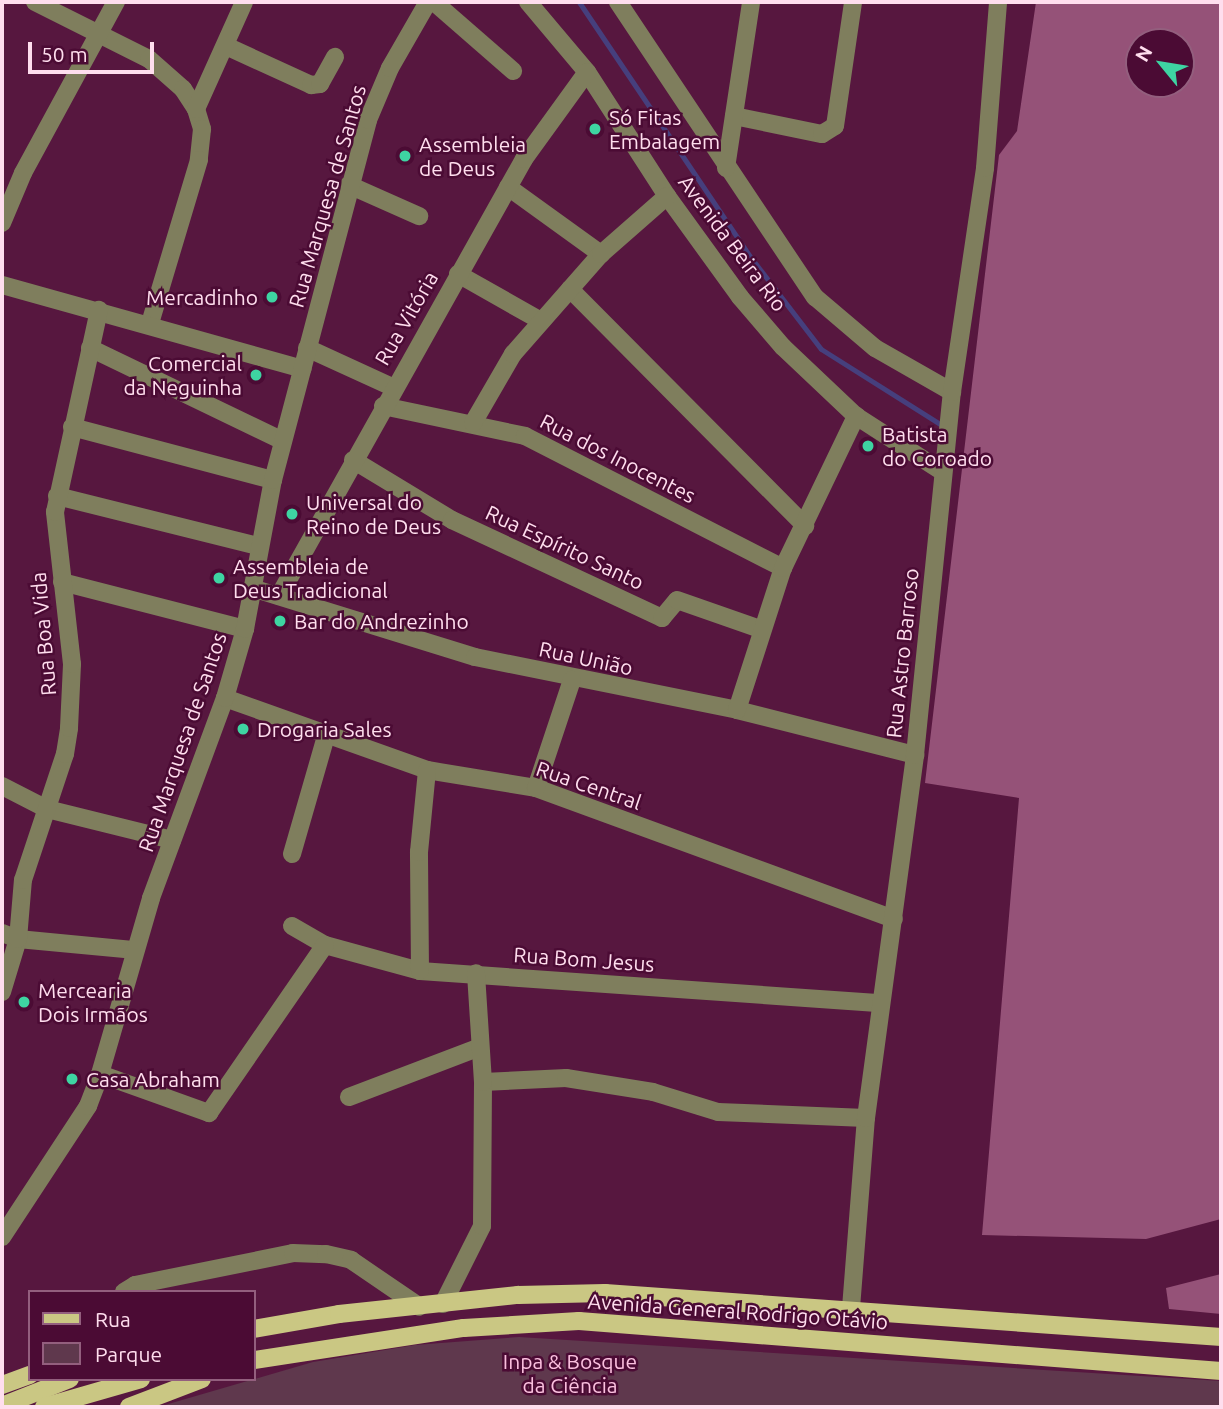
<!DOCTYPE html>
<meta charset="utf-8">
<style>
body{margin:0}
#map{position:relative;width:1223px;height:1409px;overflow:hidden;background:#57173f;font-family:Ubuntu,sans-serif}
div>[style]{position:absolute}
.green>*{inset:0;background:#5f384d}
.forest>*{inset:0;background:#955278}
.stream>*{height:5px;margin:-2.5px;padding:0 2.5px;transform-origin:2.5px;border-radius:2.5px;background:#463f7d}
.minor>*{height:18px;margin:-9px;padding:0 9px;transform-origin:9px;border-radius:9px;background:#7f7e5d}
.major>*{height:18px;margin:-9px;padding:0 9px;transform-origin:9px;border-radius:9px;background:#cac783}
.dots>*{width:19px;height:19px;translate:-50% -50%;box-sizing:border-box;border:4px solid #4b0b34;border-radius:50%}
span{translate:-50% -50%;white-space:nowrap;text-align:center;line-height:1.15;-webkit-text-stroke:5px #4b0b34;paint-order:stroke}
.poi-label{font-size:21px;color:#ffdeee}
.left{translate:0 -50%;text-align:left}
.right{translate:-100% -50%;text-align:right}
.street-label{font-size:21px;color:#ffdeee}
.park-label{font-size:21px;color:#fbc0df}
.frame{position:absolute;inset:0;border:4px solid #ffdeee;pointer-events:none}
.legend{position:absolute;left:28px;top:1290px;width:228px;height:91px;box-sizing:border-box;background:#4b0b34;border:2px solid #935f7e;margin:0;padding:9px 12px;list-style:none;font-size:21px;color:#ffdeee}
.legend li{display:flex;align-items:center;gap:14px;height:35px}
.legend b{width:35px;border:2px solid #935f7e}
.north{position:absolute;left:1125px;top:28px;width:70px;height:70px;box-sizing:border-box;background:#4b0b34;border:2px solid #935f7e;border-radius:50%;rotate:300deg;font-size:19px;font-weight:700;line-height:28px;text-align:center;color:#ffdeee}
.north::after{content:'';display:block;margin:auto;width:24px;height:32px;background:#3ed4a2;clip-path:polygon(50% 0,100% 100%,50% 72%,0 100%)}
.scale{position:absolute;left:28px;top:42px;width:126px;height:32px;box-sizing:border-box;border:4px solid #ffdeee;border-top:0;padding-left:9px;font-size:21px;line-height:24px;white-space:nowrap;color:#ffdeee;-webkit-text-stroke:5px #4b0b34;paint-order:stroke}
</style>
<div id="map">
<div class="green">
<i style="clip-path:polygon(519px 1337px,1221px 1381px,1221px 1407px,158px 1407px,313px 1362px,415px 1345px)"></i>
</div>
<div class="forest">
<i style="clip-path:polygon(evenodd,1036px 2px,1221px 2px,1221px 1219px,1146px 1239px,982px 1235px,1019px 798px,925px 783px,999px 155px,1017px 131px,1036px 2px,1139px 42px,1181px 42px,1181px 84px,1139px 84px,1139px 42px)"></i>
<i style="clip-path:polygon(1221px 1274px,1221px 1314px,1169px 1309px,1166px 1288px)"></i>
</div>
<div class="stream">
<i style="left:579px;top:2px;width:310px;rotate:56.1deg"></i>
<i style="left:752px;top:259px;width:113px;rotate:52.5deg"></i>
<i style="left:821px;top:349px;width:146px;rotate:32.2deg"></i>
</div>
<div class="minor">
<i style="left:35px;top:2px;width:127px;rotate:26.6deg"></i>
<i style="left:149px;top:59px;width:45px;rotate:41.4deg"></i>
<i style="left:183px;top:89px;width:24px;rotate:57deg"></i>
<i style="left:196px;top:109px;width:21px;rotate:73deg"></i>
<i style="left:202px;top:129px;width:31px;rotate:96deg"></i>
<i style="left:199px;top:160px;width:170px;rotate:106.7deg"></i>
<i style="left:434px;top:2px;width:105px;rotate:41.1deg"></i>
<i style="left:528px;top:2px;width:92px;rotate:49.9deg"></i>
<i style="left:587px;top:72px;width:148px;rotate:57.2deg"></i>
<i style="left:667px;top:196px;width:125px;rotate:54.1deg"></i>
<i style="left:740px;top:297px;width:66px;rotate:49.3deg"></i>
<i style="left:783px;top:347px;width:100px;rotate:43.4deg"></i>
<i style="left:856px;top:416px;width:103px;rotate:32.8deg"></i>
<i style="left:618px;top:2px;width:355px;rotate:56.3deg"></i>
<i style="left:815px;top:297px;width:79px;rotate:40.4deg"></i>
<i style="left:875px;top:348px;width:89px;rotate:29.7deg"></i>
<i style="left:226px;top:46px;width:94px;rotate:24.6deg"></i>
<i style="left:311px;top:85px;width:9px;rotate:-6deg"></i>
<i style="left:320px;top:84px;width:31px;rotate:-61deg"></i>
<i style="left:196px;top:109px;width:117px;rotate:-65.8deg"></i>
<i style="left:734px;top:116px;width:90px;rotate:11.6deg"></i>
<i style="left:822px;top:134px;width:15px;rotate:-32deg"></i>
<i style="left:835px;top:126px;width:125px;rotate:-81.7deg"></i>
<i style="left:726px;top:168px;width:168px;rotate:-81.4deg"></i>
<i style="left:349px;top:185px;width:77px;rotate:23.9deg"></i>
<i style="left:508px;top:187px;width:115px;rotate:35.8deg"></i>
<i style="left:2px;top:223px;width:54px;rotate:-67.2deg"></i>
<i style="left:23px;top:173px;width:195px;rotate:-61.5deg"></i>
<i style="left:458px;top:274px;width:95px;rotate:29.5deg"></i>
<i style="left:2px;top:285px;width:312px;rotate:15.6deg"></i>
<i style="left:570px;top:289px;width:334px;rotate:45.2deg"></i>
<i style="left:90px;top:348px;width:214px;rotate:25.7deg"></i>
<i style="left:307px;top:348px;width:94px;rotate:24.6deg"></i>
<i style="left:383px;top:406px;width:145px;rotate:11.9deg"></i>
<i style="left:525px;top:436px;width:290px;rotate:27.1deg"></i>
<i style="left:473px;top:423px;width:80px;rotate:-59.9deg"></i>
<i style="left:513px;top:354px;width:133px;rotate:-48.7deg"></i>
<i style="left:601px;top:254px;width:88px;rotate:-41.3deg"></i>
<i style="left:72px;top:427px;width:208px;rotate:14.8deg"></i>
<i style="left:353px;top:460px;width:116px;rotate:31.2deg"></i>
<i style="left:452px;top:520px;width:232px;rotate:25deg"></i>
<i style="left:662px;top:618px;width:23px;rotate:-50deg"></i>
<i style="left:677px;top:600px;width:88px;rotate:19.3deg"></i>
<i style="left:57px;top:496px;width:207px;rotate:14deg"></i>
<i style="left:62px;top:582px;width:189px;rotate:14.4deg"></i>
<i style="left:252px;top:588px;width:233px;rotate:17.2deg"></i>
<i style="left:475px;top:657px;width:267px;rotate:11.4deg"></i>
<i style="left:737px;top:710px;width:184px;rotate:14.2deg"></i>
<i style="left:279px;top:596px;width:501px;rotate:-60.72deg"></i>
<i style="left:524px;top:159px;width:107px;rotate:-54.1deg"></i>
<i style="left:225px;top:698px;width:214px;rotate:19.6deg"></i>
<i style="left:427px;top:770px;width:110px;rotate:9.4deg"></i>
<i style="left:536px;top:788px;width:381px;rotate:20.1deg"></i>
<i style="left:737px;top:710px;width:149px;rotate:-72.1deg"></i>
<i style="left:783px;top:568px;width:169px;rotate:-64.3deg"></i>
<i style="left:2px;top:786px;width:51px;rotate:27.1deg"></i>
<i style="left:47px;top:809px;width:129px;rotate:13.9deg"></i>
<i style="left:536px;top:788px;width:114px;rotate:-71.6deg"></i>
<i style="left:292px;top:854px;width:123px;rotate:-73.9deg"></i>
<i style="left:292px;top:926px;width:38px;rotate:30deg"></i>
<i style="left:325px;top:945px;width:98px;rotate:15.3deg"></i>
<i style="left:420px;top:971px;width:462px;rotate:4deg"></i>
<i style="left:2px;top:933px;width:17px;rotate:21deg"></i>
<i style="left:18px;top:939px;width:118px;rotate:5.4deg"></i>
<i style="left:420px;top:971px;width:119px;rotate:-90.5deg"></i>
<i style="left:419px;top:852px;width:82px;rotate:-84.4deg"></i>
<i style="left:2px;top:992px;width:55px;rotate:-73.2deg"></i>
<i style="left:18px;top:939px;width:59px;rotate:-85.2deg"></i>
<i style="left:23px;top:880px;width:133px;rotate:-71.6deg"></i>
<i style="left:65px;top:754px;width:26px;rotate:-81deg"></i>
<i style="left:69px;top:728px;width:64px;rotate:-87.3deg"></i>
<i style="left:72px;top:664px;width:153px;rotate:-96.4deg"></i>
<i style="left:55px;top:512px;width:207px;rotate:-77.7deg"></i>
<i style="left:100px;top:1074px;width:116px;rotate:19.7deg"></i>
<i style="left:209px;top:1113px;width:204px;rotate:-55.4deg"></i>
<i style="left:483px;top:1082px;width:83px;rotate:-2.8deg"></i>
<i style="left:566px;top:1078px;width:88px;rotate:9.1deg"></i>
<i style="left:653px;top:1092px;width:68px;rotate:17.1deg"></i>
<i style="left:718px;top:1112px;width:148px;rotate:2.3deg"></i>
<i style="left:349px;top:1097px;width:140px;rotate:-20.9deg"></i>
<i style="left:2px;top:1237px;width:157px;rotate:-56.7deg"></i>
<i style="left:88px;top:1106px;width:34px;rotate:-69deg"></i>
<i style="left:100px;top:1074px;width:183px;rotate:-73.8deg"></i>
<i style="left:151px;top:898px;width:213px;rotate:-69.7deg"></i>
<i style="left:225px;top:698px;width:72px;rotate:-73.8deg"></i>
<i style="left:245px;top:629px;width:152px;rotate:-79.4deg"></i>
<i style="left:273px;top:480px;width:372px;rotate:-75.2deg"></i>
<i style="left:368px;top:120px;width:56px;rotate:-67.1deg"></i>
<i style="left:390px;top:68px;width:76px;rotate:-60.1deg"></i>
<i style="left:124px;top:1292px;width:13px;rotate:-32deg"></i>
<i style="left:135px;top:1285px;width:161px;rotate:-11.4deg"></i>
<i style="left:293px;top:1253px;width:33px;rotate:2deg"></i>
<i style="left:326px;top:1254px;width:26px;rotate:13deg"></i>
<i style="left:351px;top:1260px;width:83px;rotate:34.3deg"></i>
<i style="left:443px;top:1304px;width:87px;rotate:-63.4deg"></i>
<i style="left:482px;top:1226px;width:144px;rotate:-89.6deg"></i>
<i style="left:483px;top:1082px;width:109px;rotate:-93.7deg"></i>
<i style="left:851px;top:1308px;width:191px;rotate:-85.5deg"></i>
<i style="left:866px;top:1118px;width:366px;rotate:-82.3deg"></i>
<i style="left:915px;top:755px;width:365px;rotate:-84.2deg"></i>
<i style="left:952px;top:392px;width:226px;rotate:-81.6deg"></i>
<i style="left:985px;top:168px;width:167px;rotate:-85.5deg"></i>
</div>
<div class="major">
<i style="left:254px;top:1329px;width:86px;rotate:-10deg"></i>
<i style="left:339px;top:1314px;width:180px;rotate:-6.1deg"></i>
<i style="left:518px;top:1295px;width:87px;rotate:-1.3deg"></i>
<i style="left:605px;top:1293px;width:618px;rotate:4.09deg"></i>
<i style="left:254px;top:1360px;width:212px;rotate:-8.7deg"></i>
<i style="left:464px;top:1328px;width:115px;rotate:-3.5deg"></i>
<i style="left:579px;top:1321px;width:644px;rotate:4.45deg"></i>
<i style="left:2px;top:1385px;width:30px;rotate:-20deg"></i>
<i style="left:2px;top:1406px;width:73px;rotate:-21.7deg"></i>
<i style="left:44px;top:1407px;width:101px;rotate:-16.1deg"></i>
<i style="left:129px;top:1407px;width:78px;rotate:-21deg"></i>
</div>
<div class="dots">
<i style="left:595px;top:129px;background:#3ed4a2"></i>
<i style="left:405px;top:156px;background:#3ed4a2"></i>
<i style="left:272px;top:297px;background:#3ed4a2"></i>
<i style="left:256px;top:375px;background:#3ed4a2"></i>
<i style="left:868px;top:446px;background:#3ed4a2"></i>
<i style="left:292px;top:514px;background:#3ed4a2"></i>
<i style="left:219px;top:578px;background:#3ed4a2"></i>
<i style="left:280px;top:621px;background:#3ed4a2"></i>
<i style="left:243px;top:729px;background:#3ed4a2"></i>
<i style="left:24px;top:1002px;background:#3ed4a2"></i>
<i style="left:72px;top:1079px;background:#3ed4a2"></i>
</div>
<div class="poi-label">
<span class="left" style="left:609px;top:129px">Só Fitas<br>Embalagem</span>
<span class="left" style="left:419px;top:156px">Assembleia<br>de Deus</span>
<span class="right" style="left:258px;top:297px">Mercadinho</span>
<span class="right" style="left:242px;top:375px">Comercial<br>da Neguinha</span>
<span class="left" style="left:882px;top:446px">Batista<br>do Coroado</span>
<span class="left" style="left:306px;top:514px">Universal do<br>Reino de Deus</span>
<span class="left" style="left:233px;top:578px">Assembleia de<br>Deus Tradicional</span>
<span class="left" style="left:294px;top:621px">Bar do Andrezinho</span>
<span class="left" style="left:257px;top:729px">Drogaria Sales</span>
<span class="left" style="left:38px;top:1002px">Mercearia<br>Dois Irmãos</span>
<span class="left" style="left:86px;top:1079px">Casa Abraham</span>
</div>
<div class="street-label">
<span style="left:327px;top:196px;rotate:-74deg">Rua Marquesa de Santos</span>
<span style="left:733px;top:243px;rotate:53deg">Avenida Beira Rio</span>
<span style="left:406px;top:318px;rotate:-60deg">Rua Vitória</span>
<span style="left:618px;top:458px;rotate:27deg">Rua dos Inocentes</span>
<span style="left:565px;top:547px;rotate:25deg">Rua Espírito Santo</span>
<span style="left:43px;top:634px;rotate:-95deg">Rua Boa Vida</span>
<span style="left:902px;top:653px;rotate:-84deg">Rua Astro Barroso</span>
<span style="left:586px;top:658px;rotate:12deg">Rua União</span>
<span style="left:182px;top:742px;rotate:-71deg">Rua Marquesa de Santos</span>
<span style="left:589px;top:785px;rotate:19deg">Rua Central</span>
<span style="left:584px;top:959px;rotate:4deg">Rua Bom Jesus</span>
<span style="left:738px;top:1311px;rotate:4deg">Avenida General Rodrigo Otávio</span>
</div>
<div class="park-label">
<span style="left:570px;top:1373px">Inpa &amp; Bosque<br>da Ciência</span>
</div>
<div class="frame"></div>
<ul class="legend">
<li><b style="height:9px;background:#cac783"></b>Rua</li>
<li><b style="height:19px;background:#5f384d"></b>Parque</li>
</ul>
<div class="north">N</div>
<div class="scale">50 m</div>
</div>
